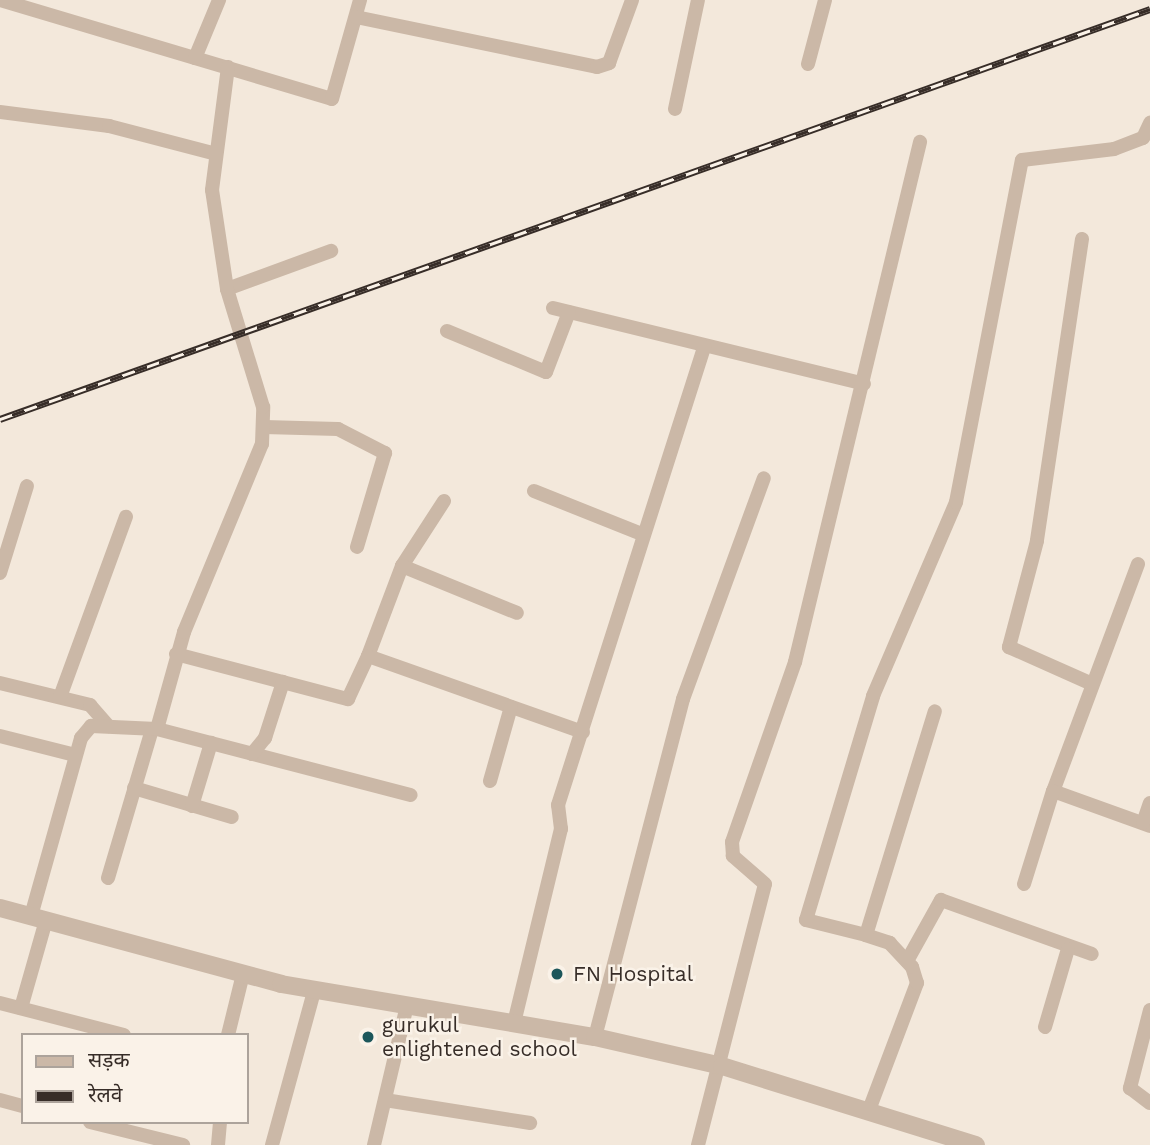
<!DOCTYPE html>
<meta charset="utf-8">
<style>
body{margin:0}
#map{position:relative;width:1150px;height:1145px;overflow:hidden;background:#f3e8db;font-family:"Work Sans","Noto Sans Devanagari",sans-serif}
div>[style]{position:absolute}
.minor>*{height:14px;margin:-7px;padding:0 7px;transform-origin:7px;border-radius:7px;background:#cbb8a7}
.tertiary>*{height:18px;margin:-9px;padding:0 9px;transform-origin:9px;border-radius:9px;background:#cbb8a7}
.rail>*{height:7px;margin-top:-3.5px;transform-origin:0;background:repeating-linear-gradient(90deg,#faf2e8 0 13px,#372d28 0 26px);box-sizing:border-box;border-block:2px solid #372d28}
.dots>*{width:19px;height:19px;translate:-50% -50%;box-sizing:border-box;border:4px solid #faf2e8;border-radius:50%}
span{translate:-50% -50%;white-space:nowrap;text-align:center;line-height:1.15;-webkit-text-stroke:5px #faf2e8;paint-order:stroke}
.poi-label{font-size:21px;color:#372d28}
.left{translate:0 -50%;text-align:left}
.legend{position:absolute;left:21px;top:1033px;width:228px;height:91px;box-sizing:border-box;background:#faf2e8;border:2px solid #aca39b;margin:0;padding:9px 12px;list-style:none;font-size:21px;color:#372d28}
.legend li{display:flex;align-items:center;gap:14px;height:35px}
.legend b{width:35px;border:2px solid #aca39b}
</style>
<div id="map">
<div class="minor">
<i style="left:0;top:0;width:346px;rotate:16.6deg"></i>
<i style="left:332px;top:99px;width:103px;rotate:-74.2deg"></i>
<i style="left:356px;top:17px;width:246px;rotate:11.7deg"></i>
<i style="left:597px;top:67px;width:13px;rotate:-18deg"></i>
<i style="left:609px;top:63px;width:67px;rotate:-69.9deg"></i>
<i style="left:195px;top:58px;width:63px;rotate:-67.5deg"></i>
<i style="left:808px;top:64px;width:66px;rotate:-75.1deg"></i>
<i style="left:675px;top:109px;width:111px;rotate:-78.1deg"></i>
<i style="left:0;top:112px;width:110px;rotate:7.3deg"></i>
<i style="left:109px;top:126px;width:107px;rotate:14.6deg"></i>
<i style="left:1082px;top:239px;width:305px;rotate:98.5deg"></i>
<i style="left:1037px;top:541px;width:110px;rotate:104.8deg"></i>
<i style="left:1009px;top:647px;width:91px;rotate:24deg"></i>
<i style="left:227px;top:289px;width:111px;rotate:-20.1deg"></i>
<i style="left:553px;top:308px;width:320px;rotate:13.7deg"></i>
<i style="left:447px;top:331px;width:107px;rotate:22.5deg"></i>
<i style="left:546px;top:372px;width:64px;rotate:-69deg"></i>
<i style="left:264px;top:427px;width:74px;rotate:1.5deg"></i>
<i style="left:338px;top:429px;width:53px;rotate:27.1deg"></i>
<i style="left:385px;top:453px;width:98px;rotate:106.6deg"></i>
<i style="left:534px;top:491px;width:118px;rotate:21.8deg"></i>
<i style="left:444px;top:501px;width:77px;rotate:122.9deg"></i>
<i style="left:402px;top:566px;width:96px;rotate:110.7deg"></i>
<i style="left:368px;top:656px;width:228px;rotate:19.5deg"></i>
<i style="left:1138px;top:564px;width:242px;rotate:110.5deg"></i>
<i style="left:1053px;top:791px;width:103px;rotate:19.8deg"></i>
<i style="left:402px;top:566px;width:124px;rotate:22.2deg"></i>
<i style="left:0;top:573px;width:91px;rotate:-72.8deg"></i>
<i style="left:176px;top:654px;width:178px;rotate:14.7deg"></i>
<i style="left:348px;top:699px;width:47px;rotate:-65.1deg"></i>
<i style="left:0;top:683px;width:93px;rotate:13.7deg"></i>
<i style="left:90px;top:705px;width:28px;rotate:49deg"></i>
<i style="left:60px;top:697px;width:192px;rotate:-69.9deg"></i>
<i style="left:157px;top:729px;width:262px;rotate:14.6deg"></i>
<i style="left:0;top:736px;width:77px;rotate:14.2deg"></i>
<i style="left:252px;top:754px;width:21px;rotate:-51deg"></i>
<i style="left:265px;top:738px;width:59px;rotate:-72.2deg"></i>
<i style="left:490px;top:781px;width:77px;rotate:-74.2deg"></i>
<i style="left:134px;top:788px;width:102px;rotate:16.5deg"></i>
<i style="left:192px;top:806px;width:66px;rotate:-73.2deg"></i>
<i style="left:1143px;top:823px;width:21px;rotate:-71deg"></i>
<i style="left:108px;top:878px;width:155px;rotate:-73.5deg"></i>
<i style="left:1024px;top:884px;width:97px;rotate:-72.7deg"></i>
<i style="left:31px;top:916px;width:185px;rotate:-74.3deg"></i>
<i style="left:81px;top:738px;width:16px;rotate:-50deg"></i>
<i style="left:91px;top:726px;width:66px;rotate:2.6deg"></i>
<i style="left:157px;top:729px;width:101px;rotate:-74.4deg"></i>
<i style="left:184px;top:632px;width:204px;rotate:-67.5deg"></i>
<i style="left:262px;top:444px;width:37px;rotate:-88deg"></i>
<i style="left:263px;top:407px;width:123px;rotate:-107deg"></i>
<i style="left:227px;top:289px;width:100px;rotate:-98.6deg"></i>
<i style="left:212px;top:190px;width:124px;rotate:-82.6deg"></i>
<i style="left:866px;top:935px;width:62px;rotate:-166deg"></i>
<i style="left:806px;top:920px;width:234px;rotate:-73.3deg"></i>
<i style="left:873px;top:696px;width:211px;rotate:-66.8deg"></i>
<i style="left:956px;top:502px;width:348px;rotate:-79.1deg"></i>
<i style="left:1022px;top:160px;width:93px;rotate:-6.8deg"></i>
<i style="left:1114px;top:149px;width:31px;rotate:-21deg"></i>
<i style="left:1143px;top:138px;width:17px;rotate:-65deg"></i>
<i style="left:907px;top:961px;width:70px;rotate:-60.9deg"></i>
<i style="left:941px;top:900px;width:160px;rotate:19.7deg"></i>
<i style="left:0;top:1003px;width:128px;rotate:14.5deg"></i>
<i style="left:21px;top:1008px;width:91px;rotate:-74.1deg"></i>
<i style="left:1150px;top:1010px;width:81px;rotate:104.4deg"></i>
<i style="left:1130px;top:1088px;width:25px;rotate:37deg"></i>
<i style="left:514px;top:1023px;width:200px;rotate:-76.4deg"></i>
<i style="left:561px;top:829px;width:24px;rotate:-97deg"></i>
<i style="left:558px;top:805px;width:481px;rotate:-72.3deg"></i>
<i style="left:1045px;top:1027px;width:81px;rotate:-73.6deg"></i>
<i style="left:228px;top:1035px;width:63px;rotate:-76.2deg"></i>
<i style="left:595px;top:1037px;width:349px;rotate:-75.4deg"></i>
<i style="left:683px;top:699px;width:235px;rotate:-69.9deg"></i>
<i style="left:0;top:1100px;width:24px;rotate:15deg"></i>
<i style="left:385px;top:1100px;width:147px;rotate:9deg"></i>
<i style="left:869px;top:1110px;width:136px;rotate:-69.3deg"></i>
<i style="left:917px;top:983px;width:17px;rotate:-107deg"></i>
<i style="left:912px;top:967px;width:33px;rotate:-133deg"></i>
<i style="left:890px;top:943px;width:25px;rotate:-162deg"></i>
<i style="left:866px;top:935px;width:234px;rotate:-72.9deg"></i>
<i style="left:90px;top:1122px;width:96px;rotate:13.9deg"></i>
<i style="left:218px;top:1145px;width:23px;rotate:-85deg"></i>
<i style="left:272px;top:1145px;width:160px;rotate:-74.7deg"></i>
<i style="left:374px;top:1145px;width:144px;rotate:-76.7deg"></i>
<i style="left:698px;top:1145px;width:269px;rotate:-75.6deg"></i>
<i style="left:765px;top:884px;width:43px;rotate:-138.8deg"></i>
<i style="left:733px;top:856px;width:14px;rotate:-94deg"></i>
<i style="left:732px;top:842px;width:191px;rotate:-70.7deg"></i>
<i style="left:795px;top:662px;width:535px;rotate:-76.48deg"></i>
</div>
<div class="tertiary">
<i style="left:0;top:908px;width:291px;rotate:15.1deg"></i>
<i style="left:281px;top:984px;width:318px;rotate:9.6deg"></i>
<i style="left:595px;top:1037px;width:130px;rotate:12.9deg"></i>
<i style="left:722px;top:1066px;width:266px;rotate:17.3deg"></i>
</div>
<div class="rail">
<i style="left:0;top:419px;width:1221px;rotate:-19.62deg"></i>
</div>
<div class="dots">
<i style="left:557px;top:974px;background:#1c565a"></i>
<i style="left:368px;top:1037px;background:#1c565a"></i>
</div>
<div class="poi-label">
<span class="left" style="left:573px;top:974px">FN Hospital</span>
<span class="left" style="left:382px;top:1037px">gurukul<br>enlightened school</span>
</div>
<ul class="legend">
<li><b style="height:9px;background:#cbb8a7"></b>सड़क</li>
<li><b style="height:9px;background:#372d28"></b>रेलवे</li>
</ul>
</div>
